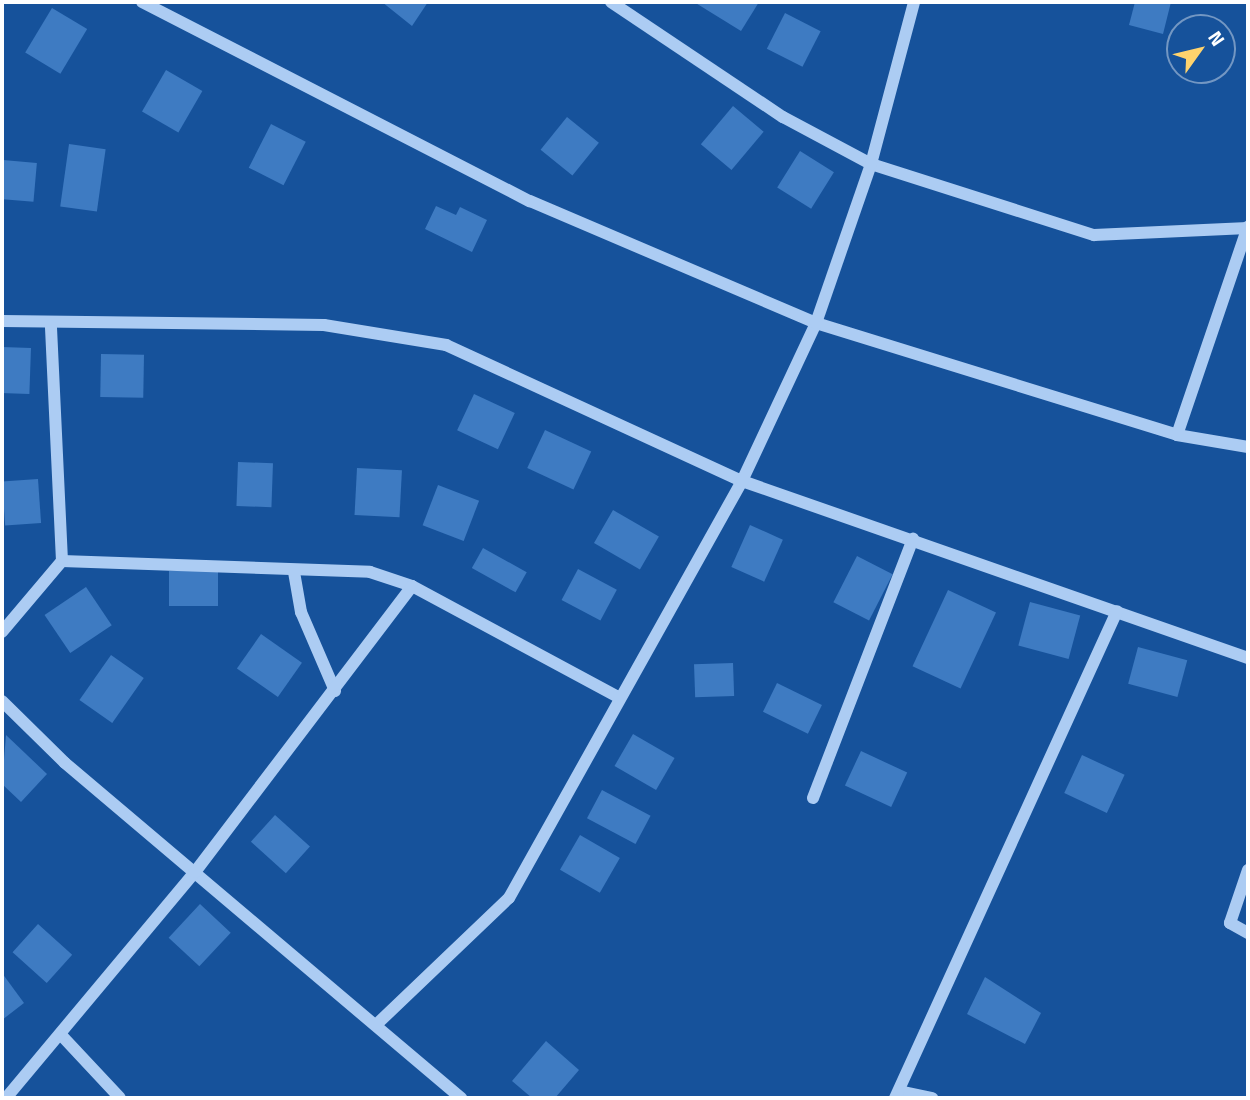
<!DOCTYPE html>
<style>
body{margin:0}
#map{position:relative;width:1250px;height:1100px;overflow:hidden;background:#16529b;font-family:"Titillium Web",sans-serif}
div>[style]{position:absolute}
.building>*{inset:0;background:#3e7bc2;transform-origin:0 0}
.minor>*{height:12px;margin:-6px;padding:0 6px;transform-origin:6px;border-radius:6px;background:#acccf3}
span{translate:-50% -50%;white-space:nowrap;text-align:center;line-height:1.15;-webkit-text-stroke:5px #16529b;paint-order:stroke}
.frame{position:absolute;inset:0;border:4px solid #fff;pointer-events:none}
.north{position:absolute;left:1166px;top:14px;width:70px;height:70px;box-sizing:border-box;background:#16529b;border:2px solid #7397c3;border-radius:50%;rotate:56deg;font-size:19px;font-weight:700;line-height:28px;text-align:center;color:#fff}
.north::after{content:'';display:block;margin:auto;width:24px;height:32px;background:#ffd36d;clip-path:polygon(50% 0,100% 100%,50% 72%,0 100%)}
</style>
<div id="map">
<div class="building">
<i style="clip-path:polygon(382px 2px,428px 2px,412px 26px)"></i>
<i style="clip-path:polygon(694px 2px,759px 2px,741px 31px)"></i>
<i style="clip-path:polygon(1135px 2px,1171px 2px,1163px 34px,1129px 25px)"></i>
<i style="left:52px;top:8px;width:41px;height:52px;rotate:31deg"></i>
<i style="left:785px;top:13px;width:40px;height:40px;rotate:27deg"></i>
<i style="left:166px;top:70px;width:42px;height:48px;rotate:30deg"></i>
<i style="left:733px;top:106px;width:40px;height:50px;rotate:40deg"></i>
<i style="left:567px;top:117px;width:41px;height:42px;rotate:39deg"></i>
<i style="left:271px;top:124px;width:39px;height:49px;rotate:27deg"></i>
<i style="left:69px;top:144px;width:37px;height:63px;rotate:8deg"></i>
<i style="left:800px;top:151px;width:40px;height:43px;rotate:32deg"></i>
<i style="left:3px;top:160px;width:34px;height:39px;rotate:5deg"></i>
<i style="clip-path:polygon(436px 206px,456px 215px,460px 207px,487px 220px,472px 252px,425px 229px)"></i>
<i style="left:2px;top:347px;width:29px;height:46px;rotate:2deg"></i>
<i style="left:101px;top:354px;width:43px;height:43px;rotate:1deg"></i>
<i style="left:474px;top:394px;width:45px;height:40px;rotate:25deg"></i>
<i style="left:545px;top:430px;width:51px;height:42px;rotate:25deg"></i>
<i style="left:238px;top:462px;width:35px;height:44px;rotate:2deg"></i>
<i style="left:357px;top:468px;width:45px;height:47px;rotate:3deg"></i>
<i style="left:38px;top:479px;width:44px;height:36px;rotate:86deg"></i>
<i style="left:438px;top:485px;width:44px;height:43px;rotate:21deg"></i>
<i style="left:613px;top:510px;width:53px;height:38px;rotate:30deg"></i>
<i style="left:750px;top:525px;width:36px;height:46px;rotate:24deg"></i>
<i style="left:483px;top:548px;width:50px;height:23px;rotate:29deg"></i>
<i style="left:857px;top:556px;width:40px;height:52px;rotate:27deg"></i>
<i style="left:578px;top:569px;width:44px;height:35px;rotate:28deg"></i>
<i style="left:169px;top:571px;width:49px;height:35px"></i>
<i style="left:86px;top:587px;width:46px;height:50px;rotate:56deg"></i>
<i style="left:948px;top:590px;width:53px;height:84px;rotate:25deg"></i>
<i style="left:1030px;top:602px;width:52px;height:45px;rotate:15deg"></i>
<i style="left:261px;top:634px;width:50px;height:42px;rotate:35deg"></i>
<i style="left:1138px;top:647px;width:51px;height:38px;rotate:15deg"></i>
<i style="left:111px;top:655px;width:40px;height:55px;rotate:35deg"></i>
<i style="left:733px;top:663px;width:33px;height:39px;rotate:88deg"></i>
<i style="left:777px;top:683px;width:50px;height:32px;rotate:26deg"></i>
<i style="left:633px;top:734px;width:48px;height:37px;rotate:30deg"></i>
<i style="clip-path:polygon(6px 735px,47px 774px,21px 802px,2px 784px)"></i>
<i style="left:861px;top:751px;width:51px;height:38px;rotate:25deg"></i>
<i style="left:1082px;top:755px;width:47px;height:42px;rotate:25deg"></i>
<i style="left:602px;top:790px;width:55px;height:32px;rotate:28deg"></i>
<i style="left:275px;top:815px;width:47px;height:36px;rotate:42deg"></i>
<i style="left:580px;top:835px;width:46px;height:40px;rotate:30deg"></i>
<i style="left:200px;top:904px;width:42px;height:46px;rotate:43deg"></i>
<i style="left:38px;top:924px;width:46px;height:38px;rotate:42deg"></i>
<i style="clip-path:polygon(2px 973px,24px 1003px,2px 1020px)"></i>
<i style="clip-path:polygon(985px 977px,1041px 1013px,1025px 1044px,967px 1014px)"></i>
<i style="clip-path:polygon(546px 1041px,579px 1070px,555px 1098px,532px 1098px,512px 1081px)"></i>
</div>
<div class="minor">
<i style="left:142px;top:2px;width:436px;rotate:27.2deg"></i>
<i style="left:530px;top:201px;width:311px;rotate:23.1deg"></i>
<i style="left:816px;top:323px;width:378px;rotate:17.2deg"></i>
<i style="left:1177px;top:435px;width:72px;rotate:9.6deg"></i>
<i style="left:611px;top:2px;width:207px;rotate:33.8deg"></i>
<i style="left:783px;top:117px;width:100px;rotate:28.1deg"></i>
<i style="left:871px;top:164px;width:234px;rotate:17.7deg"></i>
<i style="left:1094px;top:235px;width:154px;rotate:-2.6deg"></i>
<i style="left:2px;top:321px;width:322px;rotate:0.7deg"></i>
<i style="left:324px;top:325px;width:124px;rotate:9.3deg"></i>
<i style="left:446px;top:345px;width:326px;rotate:24.7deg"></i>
<i style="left:742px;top:481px;width:536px;rotate:19.28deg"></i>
<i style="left:1177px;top:435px;width:220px;rotate:-71.2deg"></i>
<i style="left:62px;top:561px;width:308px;rotate:2deg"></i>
<i style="left:370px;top:572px;width:44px;rotate:18.4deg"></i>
<i style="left:412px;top:586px;width:232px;rotate:28.3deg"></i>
<i style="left:294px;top:572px;width:41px;rotate:80.1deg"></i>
<i style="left:301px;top:612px;width:86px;rotate:66.7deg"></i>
<i style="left:2px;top:632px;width:93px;rotate:-49.8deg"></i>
<i style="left:62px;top:561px;width:235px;rotate:-92.7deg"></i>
<i style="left:2px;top:701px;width:88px;rotate:44.5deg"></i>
<i style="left:65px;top:763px;width:519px;rotate:40.23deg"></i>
<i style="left:813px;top:798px;width:278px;rotate:-68.9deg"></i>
<i style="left:1248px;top:870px;width:56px;rotate:108.8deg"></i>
<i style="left:1230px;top:923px;width:21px;rotate:29deg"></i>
<i style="left:377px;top:1024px;width:182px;rotate:-43.7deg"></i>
<i style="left:509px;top:898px;width:478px;rotate:-60.8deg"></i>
<i style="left:742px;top:481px;width:174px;rotate:-64.9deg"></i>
<i style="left:816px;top:323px;width:168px;rotate:-70.9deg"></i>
<i style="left:871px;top:164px;width:168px;rotate:-75.1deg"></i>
<i style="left:63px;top:1037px;width:83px;rotate:46.9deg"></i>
<i style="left:899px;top:1091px;width:34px;rotate:12deg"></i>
<i style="left:6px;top:1098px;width:295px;rotate:-50.1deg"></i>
<i style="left:195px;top:872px;width:359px;rotate:-52.8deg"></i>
<i style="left:895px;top:1098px;width:535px;rotate:-65.49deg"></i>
</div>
<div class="frame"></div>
<div class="north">N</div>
</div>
